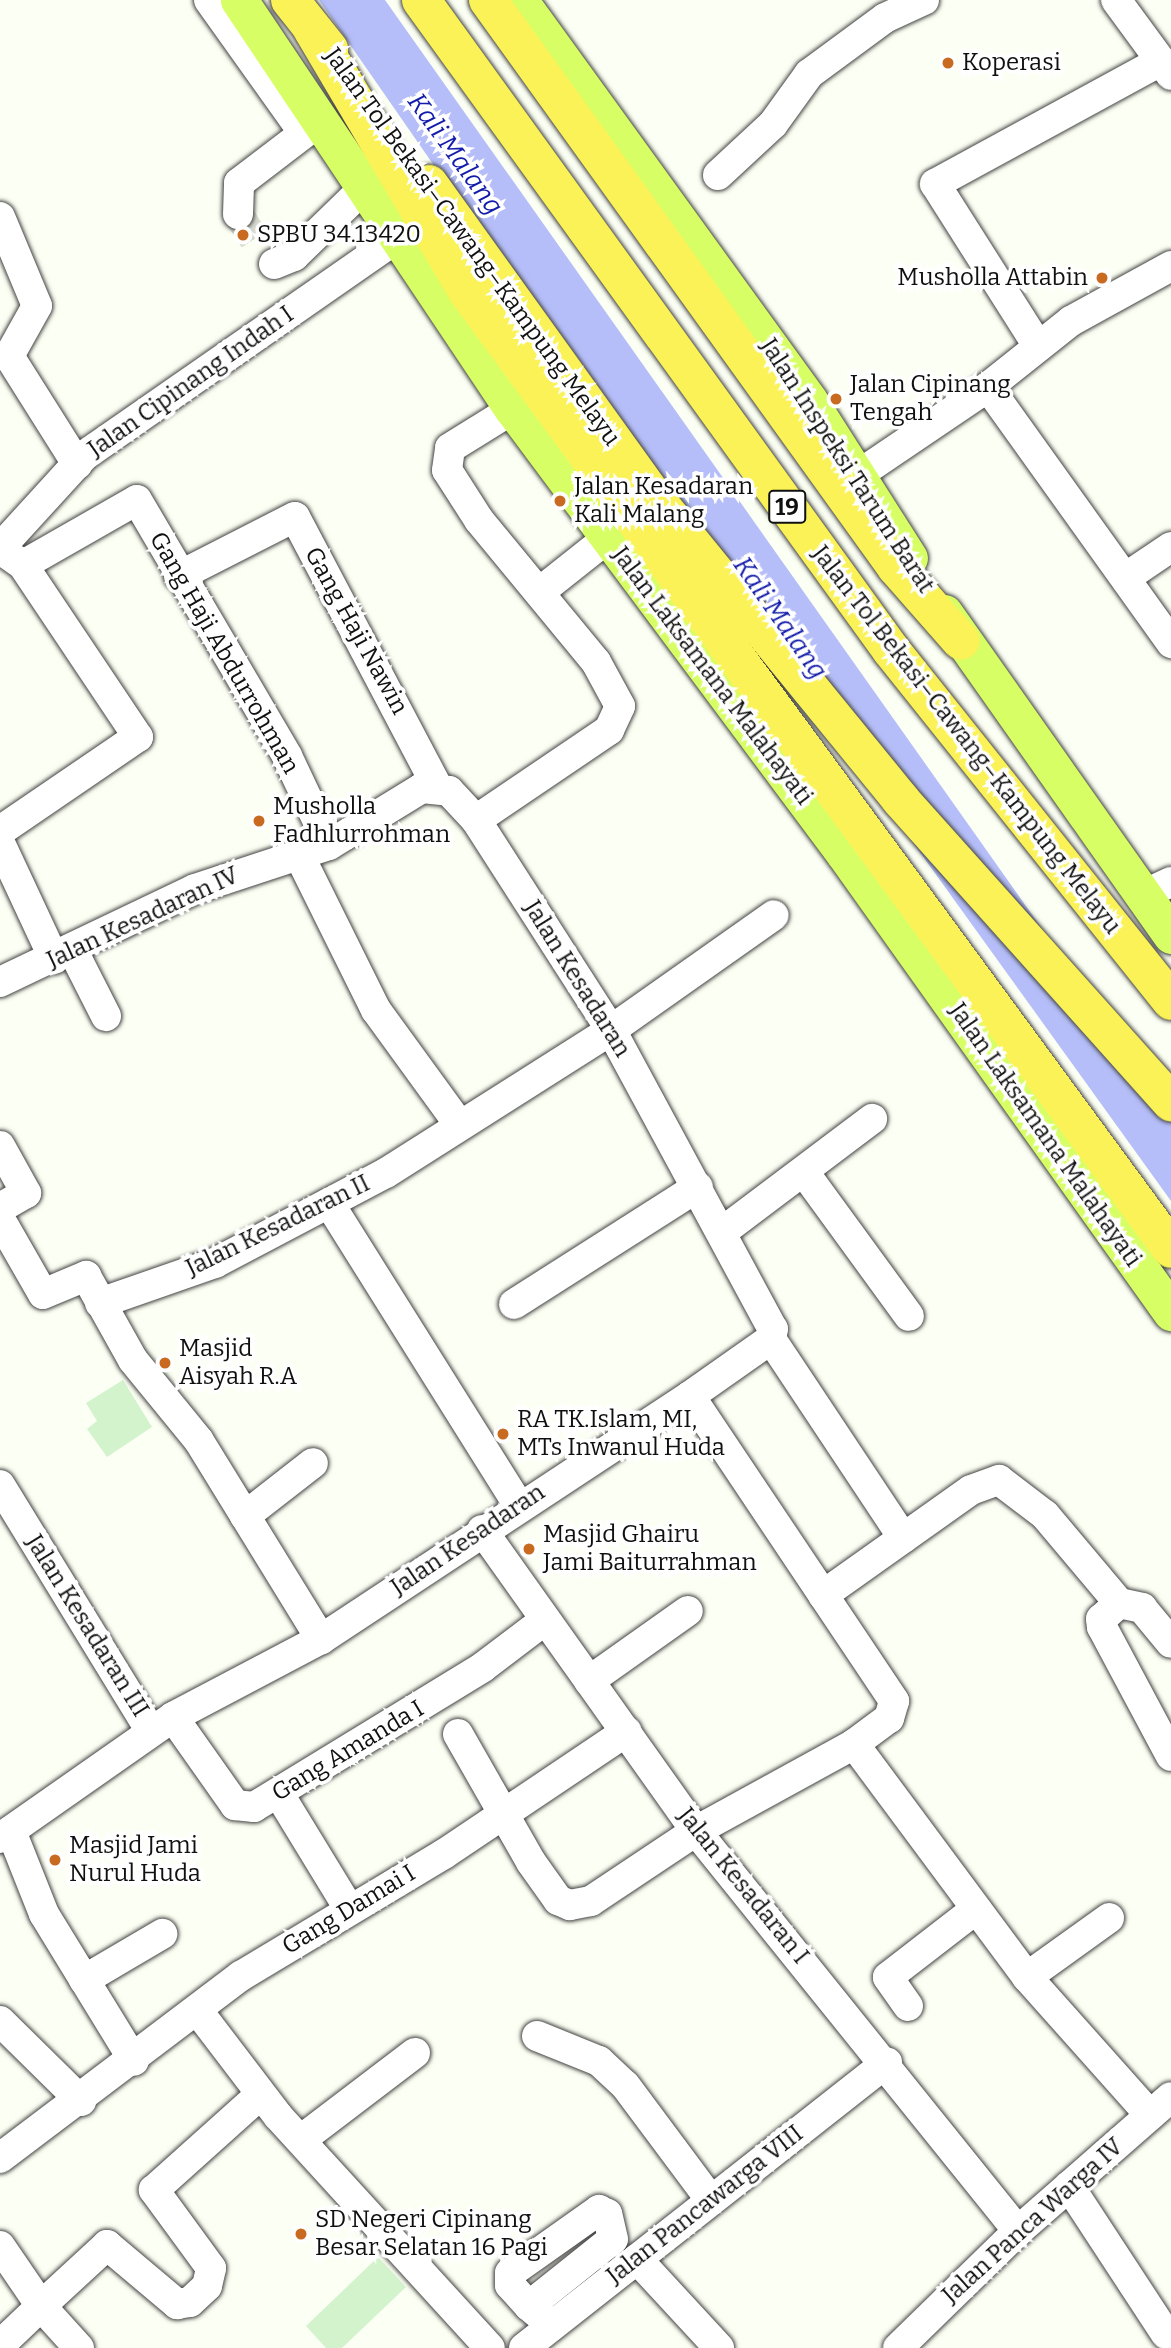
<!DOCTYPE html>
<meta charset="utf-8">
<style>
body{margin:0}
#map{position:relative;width:1171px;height:2348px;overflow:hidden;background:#fcfff3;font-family:Bitter,serif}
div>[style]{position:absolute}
.pitch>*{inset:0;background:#d3f3cd}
.water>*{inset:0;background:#b5bef9}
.minor-tunnel>*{height:30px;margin-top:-15px;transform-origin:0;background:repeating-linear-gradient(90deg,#d9dbd1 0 30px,transparent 0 45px)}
.roads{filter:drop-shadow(0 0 2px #434343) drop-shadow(0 0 2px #434343)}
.minor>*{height:30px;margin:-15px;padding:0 15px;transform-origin:15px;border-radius:15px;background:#fff}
.major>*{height:37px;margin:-18.5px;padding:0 18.5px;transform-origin:18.5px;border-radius:18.5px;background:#d7fe64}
.highway>*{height:38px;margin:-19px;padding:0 19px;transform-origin:19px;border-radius:19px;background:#faf256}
.dots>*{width:19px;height:19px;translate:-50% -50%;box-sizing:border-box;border:4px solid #fff;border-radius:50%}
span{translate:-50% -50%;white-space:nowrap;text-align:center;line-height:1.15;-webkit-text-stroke:7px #fff;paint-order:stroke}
.shield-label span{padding:2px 5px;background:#fff;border:2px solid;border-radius:5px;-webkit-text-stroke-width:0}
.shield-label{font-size:23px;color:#101010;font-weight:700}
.poi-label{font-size:24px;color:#101010}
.left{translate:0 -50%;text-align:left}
.right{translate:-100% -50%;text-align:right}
.street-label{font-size:24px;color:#101010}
.water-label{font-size:26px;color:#121caa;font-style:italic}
</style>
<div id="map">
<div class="pitch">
<i style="clip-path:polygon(123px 1380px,152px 1427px,107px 1457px,87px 1429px,97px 1421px,86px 1403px)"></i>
<i style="clip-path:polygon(378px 2257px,406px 2287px,342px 2348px,326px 2348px,306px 2326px)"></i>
</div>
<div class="water">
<i style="clip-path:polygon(319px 0,385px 0,1171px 1111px,1171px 1201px,667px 501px)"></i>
</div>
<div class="minor-tunnel">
<i style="left:238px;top:214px;width:40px;rotate:57.1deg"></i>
</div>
<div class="roads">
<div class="minor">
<i style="left:209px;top:0;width:163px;rotate:54.5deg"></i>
<i style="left:1116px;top:0;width:93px;rotate:53.7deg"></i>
<i style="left:718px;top:175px;width:75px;rotate:-42.8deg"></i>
<i style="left:773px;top:124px;width:62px;rotate:-54.2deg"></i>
<i style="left:809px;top:74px;width:94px;rotate:-36.4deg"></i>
<i style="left:885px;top:18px;width:43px;rotate:-24.8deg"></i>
<i style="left:238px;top:214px;width:31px;rotate:-88deg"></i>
<i style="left:239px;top:183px;width:102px;rotate:-37.4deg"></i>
<i style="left:0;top:217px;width:96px;rotate:67.4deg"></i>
<i style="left:37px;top:306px;width:57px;rotate:119.2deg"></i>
<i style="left:9px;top:356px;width:128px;rotate:57.8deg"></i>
<i style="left:274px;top:264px;width:22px;rotate:-22deg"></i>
<i style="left:294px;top:256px;width:99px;rotate:-44.2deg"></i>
<i style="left:1038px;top:346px;width:192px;rotate:-122.4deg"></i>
<i style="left:935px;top:184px;width:257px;rotate:-28.6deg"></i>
<i style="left:988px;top:387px;width:315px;rotate:54.4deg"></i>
<i style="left:858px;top:475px;width:157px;rotate:-34.1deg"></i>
<i style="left:988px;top:387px;width:106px;rotate:-38.5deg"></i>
<i style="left:1071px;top:321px;width:114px;rotate:-28.8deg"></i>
<i style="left:0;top:548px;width:126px;rotate:-47.6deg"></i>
<i style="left:85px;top:455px;width:384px;rotate:-34.8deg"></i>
<i style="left:23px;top:565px;width:131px;rotate:-29.7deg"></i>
<i style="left:137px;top:500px;width:297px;rotate:59.6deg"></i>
<i style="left:287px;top:756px;width:98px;rotate:64.7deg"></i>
<i style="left:179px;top:576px;width:130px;rotate:-27deg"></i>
<i style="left:295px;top:517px;width:304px;rotate:62.2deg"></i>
<i style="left:1128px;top:576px;width:52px;rotate:-34deg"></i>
<i style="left:541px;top:591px;width:87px;rotate:-38.5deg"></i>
<i style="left:476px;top:820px;width:161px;rotate:-34.1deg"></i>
<i style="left:609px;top:730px;width:26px;rotate:-65deg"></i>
<i style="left:620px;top:706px;width:50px;rotate:-118.6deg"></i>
<i style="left:596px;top:662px;width:184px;rotate:-129.5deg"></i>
<i style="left:479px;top:520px;width:59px;rotate:-122.6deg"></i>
<i style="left:447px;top:470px;width:22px;rotate:-82deg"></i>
<i style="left:450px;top:448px;width:74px;rotate:-31.8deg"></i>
<i style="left:0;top:831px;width:167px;rotate:-34.3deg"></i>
<i style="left:138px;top:737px;width:207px;rotate:-123.8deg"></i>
<i style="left:23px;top:565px;width:21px;rotate:-145deg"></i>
<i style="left:0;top:843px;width:128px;rotate:65deg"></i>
<i style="left:299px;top:855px;width:173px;rotate:63.6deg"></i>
<i style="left:376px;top:1010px;width:140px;rotate:54deg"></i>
<i style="left:1141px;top:896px;width:33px;rotate:-25deg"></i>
<i style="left:73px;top:951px;width:73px;rotate:63.1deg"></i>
<i style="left:0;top:982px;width:216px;rotate:-25.5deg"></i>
<i style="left:195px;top:889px;width:141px;rotate:-18.2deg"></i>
<i style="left:329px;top:845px;width:109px;rotate:-31.5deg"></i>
<i style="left:422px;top:788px;width:27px;rotate:6deg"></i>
<i style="left:449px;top:791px;width:40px;rotate:47deg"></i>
<i style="left:476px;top:820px;width:250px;rotate:57.3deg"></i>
<i style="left:611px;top:1030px;width:340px;rotate:61.6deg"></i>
<i style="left:773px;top:1329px;width:10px;rotate:101deg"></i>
<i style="left:771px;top:1339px;width:99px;rotate:144.9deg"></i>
<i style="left:690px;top:1396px;width:442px;rotate:146.6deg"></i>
<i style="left:321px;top:1639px;width:167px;rotate:152.2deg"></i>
<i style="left:173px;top:1717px;width:211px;rotate:145deg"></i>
<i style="left:0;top:1146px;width:54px;rotate:61deg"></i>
<i style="left:26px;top:1193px;width:30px;rotate:150deg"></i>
<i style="left:804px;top:1172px;width:178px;rotate:53.9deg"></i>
<i style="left:329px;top:1203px;width:355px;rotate:57.9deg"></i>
<i style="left:0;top:1219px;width:86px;rotate:60.2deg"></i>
<i style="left:43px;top:1294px;width:47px;rotate:-22.7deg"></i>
<i style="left:86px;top:1276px;width:96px;rotate:60.8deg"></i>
<i style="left:133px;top:1360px;width:104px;rotate:50.8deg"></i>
<i style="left:199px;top:1441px;width:233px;rotate:58.4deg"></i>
<i style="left:722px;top:1232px;width:188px;rotate:-37deg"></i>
<i style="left:100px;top:1303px;width:122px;rotate:-19.2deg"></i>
<i style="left:215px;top:1263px;width:193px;rotate:-27.8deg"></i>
<i style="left:386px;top:1173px;width:267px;rotate:-32.4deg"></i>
<i style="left:611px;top:1030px;width:199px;rotate:-35.2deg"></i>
<i style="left:514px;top:1304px;width:218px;rotate:-32.5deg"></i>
<i style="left:771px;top:1339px;width:239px;rotate:56.4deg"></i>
<i style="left:690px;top:1396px;width:367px;rotate:56.2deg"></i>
<i style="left:894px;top:1701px;width:18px;rotate:106deg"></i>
<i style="left:889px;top:1718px;width:44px;rotate:143.4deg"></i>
<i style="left:854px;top:1744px;width:290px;rotate:53.4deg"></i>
<i style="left:1027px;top:1977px;width:185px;rotate:48.3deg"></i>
<i style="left:0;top:1485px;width:289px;rotate:58.5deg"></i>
<i style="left:245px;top:1516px;width:86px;rotate:-37.9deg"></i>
<i style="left:482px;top:1530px;width:369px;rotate:54.6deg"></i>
<i style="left:696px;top:1831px;width:514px;rotate:51.17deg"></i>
<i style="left:823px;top:1595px;width:181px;rotate:-35.4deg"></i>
<i style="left:971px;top:1490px;width:30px;rotate:-20deg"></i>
<i style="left:999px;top:1480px;width:58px;rotate:37.3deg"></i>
<i style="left:1045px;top:1515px;width:115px;rotate:49.9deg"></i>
<i style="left:1119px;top:1603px;width:24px;rotate:138deg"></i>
<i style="left:1101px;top:1619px;width:8px;rotate:83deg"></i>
<i style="left:1102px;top:1627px;width:146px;rotate:61.9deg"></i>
<i style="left:1119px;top:1603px;width:24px;rotate:12deg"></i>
<i style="left:1142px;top:1608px;width:45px;rotate:50.4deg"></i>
<i style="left:589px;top:1681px;width:121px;rotate:-35.3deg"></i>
<i style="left:173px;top:1717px;width:108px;rotate:54.8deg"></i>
<i style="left:235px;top:1805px;width:19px;rotate:6deg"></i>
<i style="left:254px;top:1807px;width:268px;rotate:-31.4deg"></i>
<i style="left:483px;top:1667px;width:78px;rotate:-37.2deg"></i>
<i style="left:458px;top:1734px;width:147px;rotate:60.3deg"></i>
<i style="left:531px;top:1862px;width:47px;rotate:54.6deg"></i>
<i style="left:558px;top:1900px;width:13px;rotate:23deg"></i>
<i style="left:570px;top:1905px;width:21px;rotate:-11deg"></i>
<i style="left:591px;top:1901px;width:126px;rotate:-33.7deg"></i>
<i style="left:696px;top:1831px;width:180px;rotate:-28.8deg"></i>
<i style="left:279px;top:1794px;width:132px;rotate:58.6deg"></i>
<i style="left:11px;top:1831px;width:89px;rotate:68.3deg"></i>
<i style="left:44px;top:1914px;width:172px;rotate:58.5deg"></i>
<i style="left:1027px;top:1977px;width:101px;rotate:-35.7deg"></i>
<i style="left:84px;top:1980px;width:91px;rotate:-30.5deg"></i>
<i style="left:908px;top:2006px;width:35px;rotate:-125deg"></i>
<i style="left:888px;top:1977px;width:111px;rotate:-37.7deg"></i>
<i style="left:198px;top:2011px;width:132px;rotate:52.7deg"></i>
<i style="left:278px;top:2116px;width:314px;rotate:47.6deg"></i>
<i style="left:0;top:2021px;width:114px;rotate:44.6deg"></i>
<i style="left:537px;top:2036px;width:67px;rotate:22deg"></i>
<i style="left:599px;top:2061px;width:35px;rotate:43deg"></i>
<i style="left:625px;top:2085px;width:142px;rotate:53.3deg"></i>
<i style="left:302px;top:2139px;width:142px;rotate:-37.3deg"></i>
<i style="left:0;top:2158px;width:302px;rotate:-37.1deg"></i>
<i style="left:241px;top:1976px;width:237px;rotate:-31deg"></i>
<i style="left:444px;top:1854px;width:220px;rotate:-33.9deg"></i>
<i style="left:1069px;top:2186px;width:177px;rotate:56.8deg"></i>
<i style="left:0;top:2246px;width:73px;rotate:55.7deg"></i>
<i style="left:41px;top:2306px;width:57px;rotate:136.4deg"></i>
<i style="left:637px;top:2259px;width:121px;rotate:47.3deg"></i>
<i style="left:529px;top:2306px;width:107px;rotate:-38.6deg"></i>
<i style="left:613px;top:2239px;width:26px;rotate:-103deg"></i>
<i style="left:607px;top:2214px;width:9px;rotate:-153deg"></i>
<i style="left:599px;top:2210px;width:109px;rotate:144.7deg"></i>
<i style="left:510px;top:2273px;width:12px;rotate:90deg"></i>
<i style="left:510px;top:2285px;width:28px;rotate:48deg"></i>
<i style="left:529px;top:2306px;width:30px;rotate:40deg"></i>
<i style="left:79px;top:2348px;width:57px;rotate:-132.1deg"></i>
<i style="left:41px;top:2306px;width:90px;rotate:-42.7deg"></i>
<i style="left:107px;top:2245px;width:92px;rotate:40.1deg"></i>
<i style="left:177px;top:2304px;width:13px;rotate:-9deg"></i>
<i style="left:190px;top:2302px;width:23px;rotate:-43deg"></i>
<i style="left:207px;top:2286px;width:18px;rotate:-77deg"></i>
<i style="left:211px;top:2268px;width:97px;rotate:-126.2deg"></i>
<i style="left:154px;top:2190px;width:142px;rotate:-41.9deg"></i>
<i style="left:524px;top:2348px;width:462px;rotate:-38.2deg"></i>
<i style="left:898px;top:2348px;width:168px;rotate:-44.3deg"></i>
<i style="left:1018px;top:2231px;width:203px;rotate:-41.2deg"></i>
</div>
<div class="major">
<i style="left:239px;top:0;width:492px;rotate:56.2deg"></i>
<i style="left:513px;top:409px;width:554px;rotate:53.3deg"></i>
<i style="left:844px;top:853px;width:564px;rotate:54.53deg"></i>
<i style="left:519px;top:0;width:495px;rotate:54.1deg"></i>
<i style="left:809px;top:401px;width:186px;rotate:57.5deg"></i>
<i style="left:944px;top:613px;width:394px;rotate:54.8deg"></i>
</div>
<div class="highway">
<i style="left:290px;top:0;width:63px;rotate:51.5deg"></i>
<i style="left:421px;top:0;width:802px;rotate:54.13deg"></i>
<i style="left:891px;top:650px;width:449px;rotate:51.4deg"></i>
<i style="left:488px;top:0;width:699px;rotate:54.26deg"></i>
<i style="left:896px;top:567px;width:98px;rotate:48.7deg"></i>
<i style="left:312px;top:29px;width:308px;rotate:59.4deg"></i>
<i style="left:469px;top:294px;width:1185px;rotate:53.68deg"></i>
<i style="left:429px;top:184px;width:385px;rotate:54.3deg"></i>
<i style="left:654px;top:497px;width:390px;rotate:50.8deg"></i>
<i style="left:900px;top:799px;width:407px;rotate:48.2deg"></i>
</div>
</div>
<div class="dots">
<i style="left:948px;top:63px;background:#c86b20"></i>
<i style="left:243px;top:235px;background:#c86b20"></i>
<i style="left:1102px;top:278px;background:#c86b20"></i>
<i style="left:836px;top:399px;background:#c86b20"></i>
<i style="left:560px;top:501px;background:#c86b20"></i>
<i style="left:259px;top:821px;background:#c86b20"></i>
<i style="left:165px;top:1363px;background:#c86b20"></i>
<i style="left:503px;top:1434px;background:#c86b20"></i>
<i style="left:529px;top:1549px;background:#c86b20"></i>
<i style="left:55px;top:1860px;background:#c86b20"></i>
<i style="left:301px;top:2234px;background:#c86b20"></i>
</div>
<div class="shield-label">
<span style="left:787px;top:507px">19</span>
</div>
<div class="poi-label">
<span class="left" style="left:962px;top:63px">Koperasi</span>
<span class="left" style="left:257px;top:235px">SPBU 34.13420</span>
<span class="right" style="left:1088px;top:278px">Musholla Attabin</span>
<span class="left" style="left:850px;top:399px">Jalan Cipinang<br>Tengah</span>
<span class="left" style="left:574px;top:501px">Jalan Kesadaran<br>Kali Malang</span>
<span class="left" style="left:273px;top:821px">Musholla<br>Fadhlurrohman</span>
<span class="left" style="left:179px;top:1363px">Masjid<br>Aisyah R.A</span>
<span class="left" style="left:517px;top:1434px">RA TK.Islam, MI,<br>MTs Inwanul Huda</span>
<span class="left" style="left:543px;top:1549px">Masjid Ghairu<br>Jami Baiturrahman</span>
<span class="left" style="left:69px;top:1860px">Masjid Jami<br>Nurul Huda</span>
<span class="left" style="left:315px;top:2234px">SD Negeri Cipinang<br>Besar Selatan 16 Pagi</span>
</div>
<div class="street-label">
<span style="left:472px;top:247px;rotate:54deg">Jalan Tol Bekasi–Cawang–Kampung Melayu</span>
<span style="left:191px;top:382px;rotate:-35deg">Jalan Cipinang Indah I</span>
<span style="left:847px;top:466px;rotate:57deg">Jalan Inspeksi Tarum Barat</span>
<span style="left:356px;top:631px;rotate:61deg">Gang Haji Nawin</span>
<span style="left:224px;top:653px;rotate:60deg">Gang Haji Abdurrohman</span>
<span style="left:712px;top:676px;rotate:53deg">Jalan Laksamana Malahayati</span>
<span style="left:966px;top:740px;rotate:52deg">Jalan Tol Bekasi–Cawang–Kampung Melayu</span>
<span style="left:143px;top:918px;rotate:-25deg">Jalan Kesadaran IV</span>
<span style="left:577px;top:979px;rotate:58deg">Jalan Kesadaran</span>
<span style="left:1045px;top:1135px;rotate:55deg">Jalan Laksamana Malahayati</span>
<span style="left:278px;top:1226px;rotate:-26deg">Jalan Kesadaran II</span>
<span style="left:468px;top:1540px;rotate:-34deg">Jalan Kesadaran</span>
<span style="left:87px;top:1626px;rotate:58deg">Jalan Kesadaran III</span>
<span style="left:348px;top:1751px;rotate:-31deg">Gang Amanda I</span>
<span style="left:743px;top:1886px;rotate:51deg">Jalan Kesadaran I</span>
<span style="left:349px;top:1910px;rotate:-31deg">Gang Damai I</span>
<span style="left:705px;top:2205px;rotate:-38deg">Jalan Pancawarga VIII</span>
<span style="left:1033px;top:2221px;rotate:-42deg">Jalan Panca Warga IV</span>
</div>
<div class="water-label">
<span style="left:455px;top:154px;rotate:54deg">Kali Malang</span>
<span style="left:780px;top:618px;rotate:55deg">Kali Malang</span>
</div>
</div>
